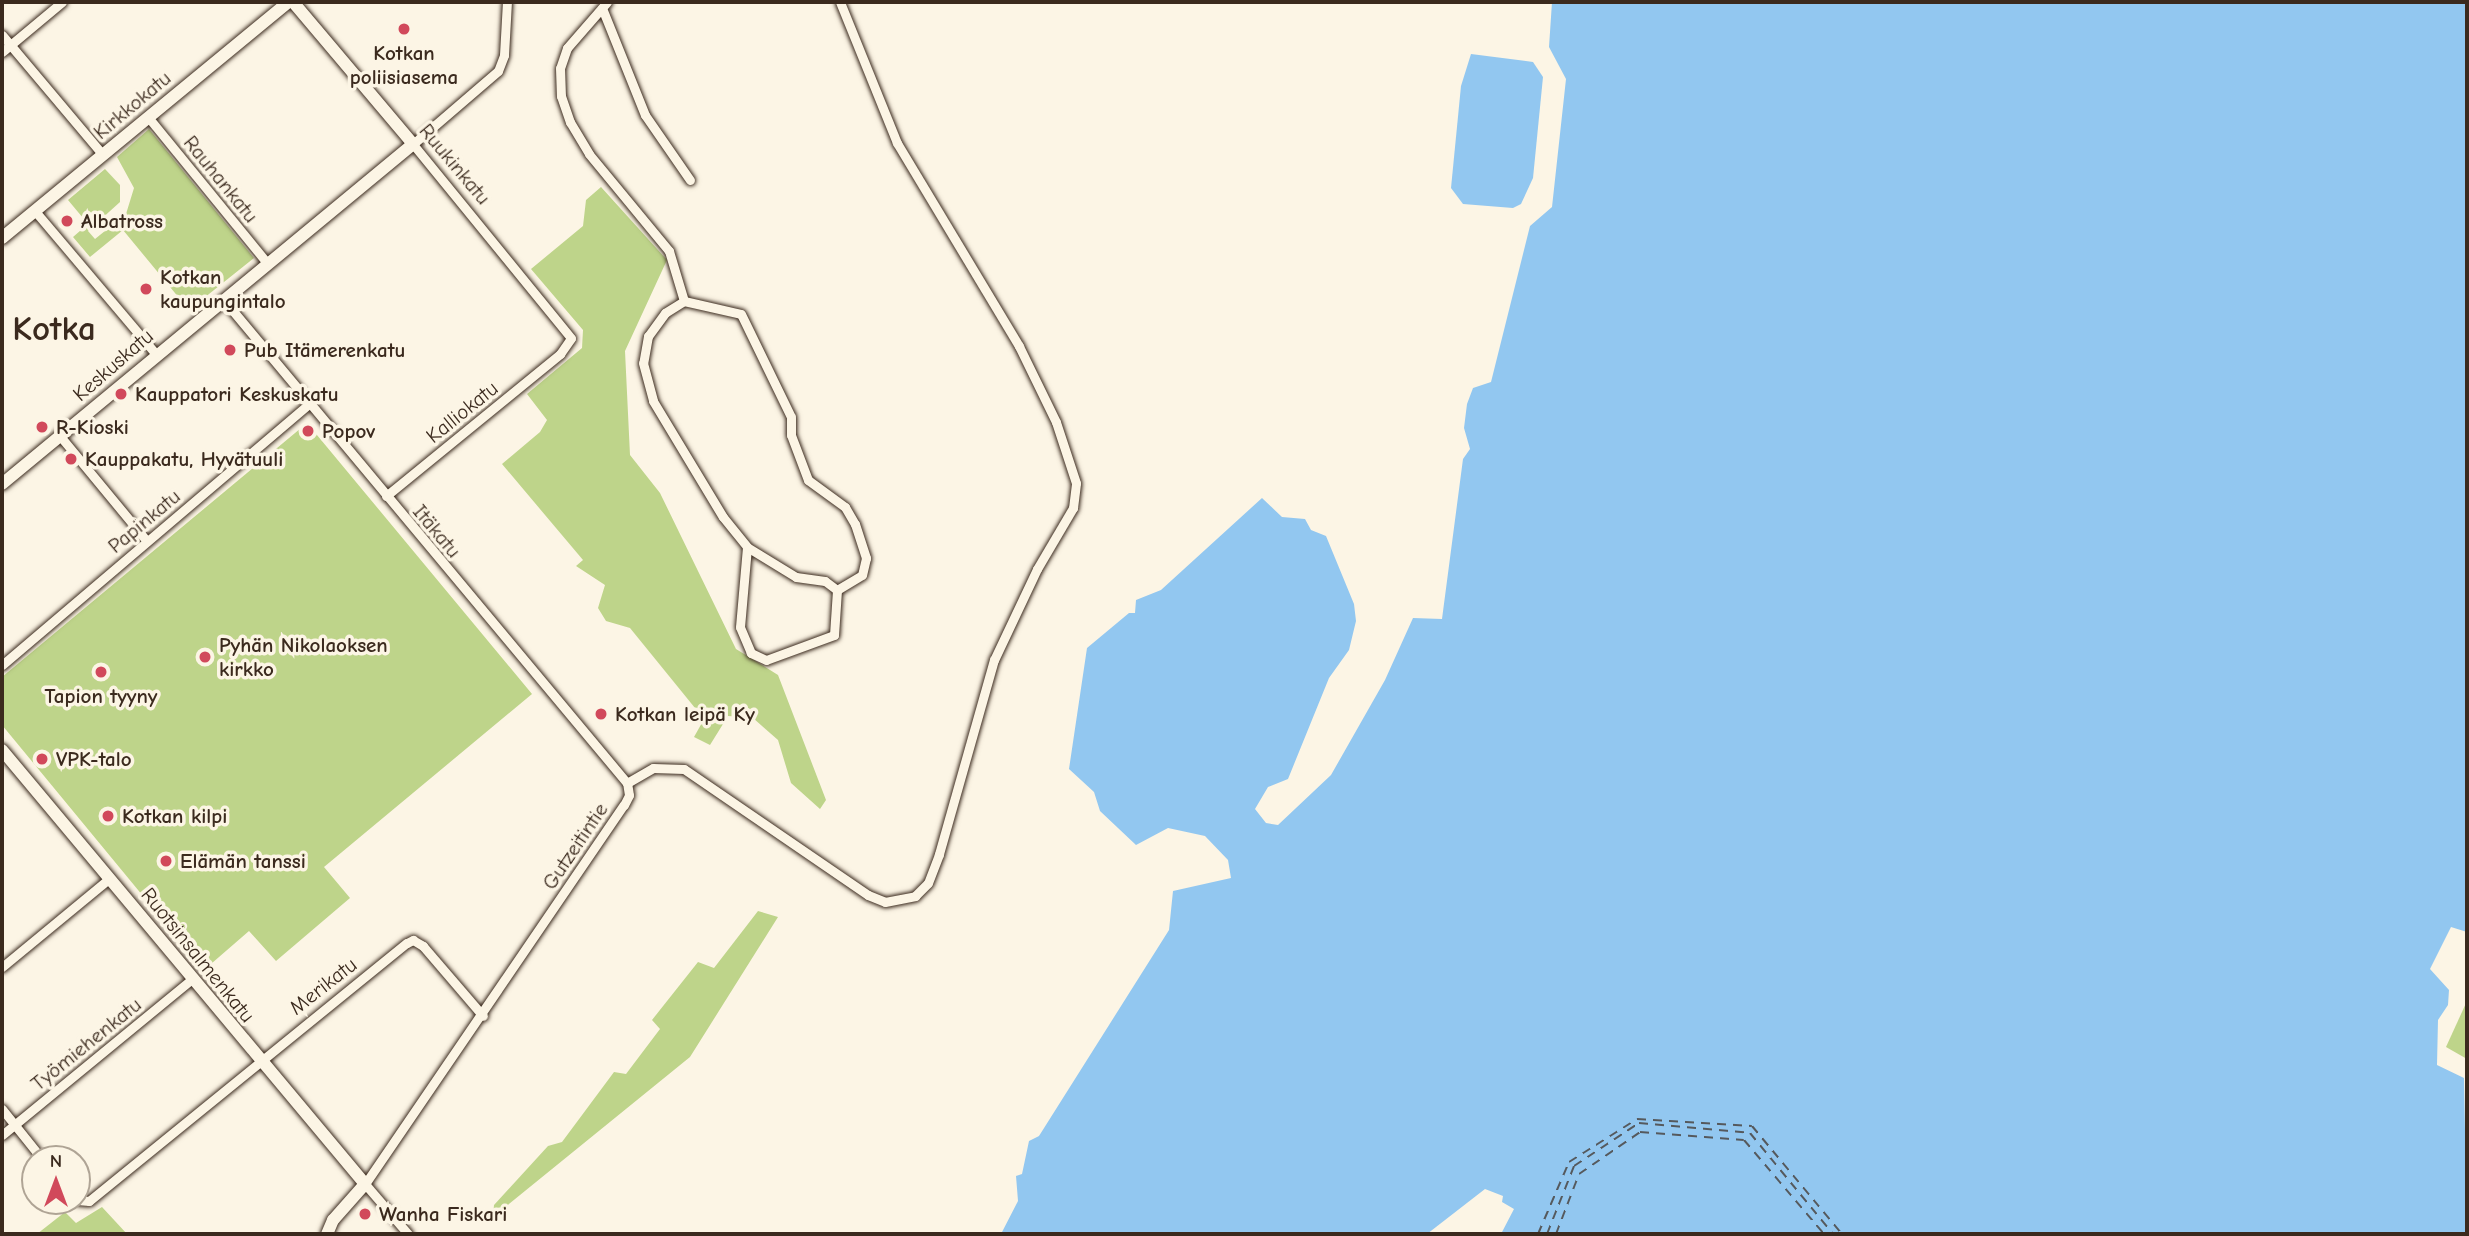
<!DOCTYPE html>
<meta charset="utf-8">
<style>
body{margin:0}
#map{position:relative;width:2469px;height:1236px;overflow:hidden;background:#fcf5e5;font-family:"Comic Neue",sans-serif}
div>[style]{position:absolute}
.green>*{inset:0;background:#bed48a}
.water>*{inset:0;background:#92c7f0}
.ferry>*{height:2px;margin-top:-1px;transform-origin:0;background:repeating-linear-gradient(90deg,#55595d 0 9px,transparent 0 16px)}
.roads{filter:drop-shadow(0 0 2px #3b2a1e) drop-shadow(0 0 2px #3b2a1e)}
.street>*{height:9px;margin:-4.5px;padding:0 4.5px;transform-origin:4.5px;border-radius:4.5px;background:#fcf5e5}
.secondary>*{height:12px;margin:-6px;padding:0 6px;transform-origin:6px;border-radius:6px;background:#fcf5e5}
.dots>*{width:19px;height:19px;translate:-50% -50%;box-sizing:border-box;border:4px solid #fcf5e5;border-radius:50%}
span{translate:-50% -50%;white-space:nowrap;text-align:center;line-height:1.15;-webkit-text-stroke:7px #fcf5e5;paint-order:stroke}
.poi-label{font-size:21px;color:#3b2a1e;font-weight:700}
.left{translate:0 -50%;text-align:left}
.street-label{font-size:21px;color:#3b2a1e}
.town-label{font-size:35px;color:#3b2a1e;font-weight:700}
.frame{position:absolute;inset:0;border:4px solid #3b2a1e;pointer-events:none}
.north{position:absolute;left:21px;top:1145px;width:70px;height:70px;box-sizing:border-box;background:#fcf5e5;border:2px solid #afa495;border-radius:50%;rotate:0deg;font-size:19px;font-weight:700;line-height:28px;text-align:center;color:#3b2a1e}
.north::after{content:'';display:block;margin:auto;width:24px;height:32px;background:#d1495b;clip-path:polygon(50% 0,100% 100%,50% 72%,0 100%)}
</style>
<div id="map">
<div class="green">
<i style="clip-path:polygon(149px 129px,254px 258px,189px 310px,123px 230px,90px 257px,73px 237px,88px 224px,68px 200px,105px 169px,120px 185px,120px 202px,88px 231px,95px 239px,126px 214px,134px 188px,117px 157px)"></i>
<i style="clip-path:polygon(601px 187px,667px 260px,625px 351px,630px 455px,660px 493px,736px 649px,778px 675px,826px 800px,820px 809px,791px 783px,778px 740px,753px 718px,728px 716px,710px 745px,694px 737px,703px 721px,695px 708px,630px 628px,606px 621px,598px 608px,605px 585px,576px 566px,583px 560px,502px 464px,540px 432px,547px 420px,527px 394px,582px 348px,583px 330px,531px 269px,583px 226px,586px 200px)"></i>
<i style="clip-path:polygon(307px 423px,532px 694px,324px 867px,350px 898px,276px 961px,249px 931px,204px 970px,2px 725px,2px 677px)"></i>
<i style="clip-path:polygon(758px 911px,778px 917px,690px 1057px,493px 1217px,494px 1205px,548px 1146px,562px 1142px,614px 1072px,626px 1074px,660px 1029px,652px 1020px,698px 962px,714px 968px)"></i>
<i style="clip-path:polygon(2467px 1001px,2467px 1059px,2446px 1047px)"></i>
<i style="clip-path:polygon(102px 1207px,127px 1234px,37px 1234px,65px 1212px,76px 1223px)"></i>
</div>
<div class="water">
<i style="clip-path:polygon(1552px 2px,2467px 2px,2467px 932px,2451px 927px,2430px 969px,2449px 990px,2448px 1005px,2438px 1020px,2437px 1065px,2464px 1078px,2467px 1234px,1501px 1234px,1514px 1209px,1502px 1202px,1503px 1196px,1485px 1189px,1427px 1234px,1001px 1234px,1018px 1201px,1016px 1176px,1022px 1174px,1029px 1141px,1039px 1136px,1169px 930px,1173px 891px,1231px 878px,1228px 860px,1205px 836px,1168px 828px,1136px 845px,1100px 811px,1094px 792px,1069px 769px,1087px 648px,1129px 613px,1135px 613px,1136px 600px,1161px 590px,1262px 498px,1282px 517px,1305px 519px,1311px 530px,1326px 536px,1354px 604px,1356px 621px,1349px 650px,1329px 678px,1288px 779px,1268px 787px,1255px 809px,1266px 823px,1278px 825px,1331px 775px,1385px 680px,1413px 618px,1442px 619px,1463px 459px,1470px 449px,1464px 428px,1467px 404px,1473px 388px,1491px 382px,1530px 226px,1552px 207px,1566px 79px,1549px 47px)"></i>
<i style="clip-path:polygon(1471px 54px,1533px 62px,1543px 77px,1533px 178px,1521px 204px,1513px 208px,1463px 204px,1451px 188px,1461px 86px)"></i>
</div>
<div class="ferry">
<i style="left:1538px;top:1234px;width:78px;rotate:-66.7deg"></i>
<i style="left:1569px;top:1162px;width:80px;rotate:-32.3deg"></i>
<i style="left:1637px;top:1119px;width:115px;rotate:3.5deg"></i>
<i style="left:1752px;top:1126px;width:141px;rotate:50.2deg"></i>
<i style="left:1547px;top:1234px;width:73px;rotate:-68.3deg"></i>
<i style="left:1574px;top:1166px;width:78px;rotate:-33.5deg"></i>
<i style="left:1639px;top:1123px;width:111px;rotate:5.1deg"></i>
<i style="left:1750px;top:1133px;width:131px;rotate:50.6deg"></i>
<i style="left:1556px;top:1234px;width:64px;rotate:-69deg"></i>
<i style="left:1579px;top:1174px;width:74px;rotate:-34.5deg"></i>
<i style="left:1640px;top:1132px;width:104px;rotate:4.4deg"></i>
<i style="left:1744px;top:1140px;width:123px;rotate:49.6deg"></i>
</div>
<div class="roads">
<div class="street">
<i style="left:607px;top:2px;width:61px;rotate:131deg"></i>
<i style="left:567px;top:48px;width:21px;rotate:109deg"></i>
<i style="left:560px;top:68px;width:28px;rotate:88deg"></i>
<i style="left:561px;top:96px;width:28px;rotate:71deg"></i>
<i style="left:570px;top:122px;width:37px;rotate:59deg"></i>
<i style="left:589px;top:154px;width:126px;rotate:50.5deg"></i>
<i style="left:669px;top:251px;width:52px;rotate:73.3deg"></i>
<i style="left:684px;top:301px;width:58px;rotate:12.8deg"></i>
<i style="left:741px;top:314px;width:114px;rotate:64.1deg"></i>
<i style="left:791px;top:417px;width:18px;rotate:90deg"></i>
<i style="left:791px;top:435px;width:48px;rotate:69.3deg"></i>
<i style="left:808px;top:480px;width:46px;rotate:36.1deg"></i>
<i style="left:845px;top:507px;width:20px;rotate:60deg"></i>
<i style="left:855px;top:524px;width:36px;rotate:72deg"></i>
<i style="left:866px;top:558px;width:17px;rotate:103deg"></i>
<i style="left:862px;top:575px;width:29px;rotate:149deg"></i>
<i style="left:602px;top:8px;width:115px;rotate:68.1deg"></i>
<i style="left:645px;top:115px;width:79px;rotate:55.3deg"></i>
<i style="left:2px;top:35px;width:157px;rotate:49.9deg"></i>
<i style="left:2px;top:52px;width:78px;rotate:-39.8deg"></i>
<i style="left:148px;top:117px;width:188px;rotate:50.8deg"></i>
<i style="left:35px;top:211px;width:186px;rotate:49.8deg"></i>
<i style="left:223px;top:299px;width:630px;rotate:50.15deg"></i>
<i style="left:684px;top:301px;width:22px;rotate:148deg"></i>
<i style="left:665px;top:313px;width:29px;rotate:126deg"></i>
<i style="left:648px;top:336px;width:27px;rotate:100deg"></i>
<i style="left:643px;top:363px;width:39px;rotate:75deg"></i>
<i style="left:653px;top:401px;width:135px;rotate:58.9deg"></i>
<i style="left:723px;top:517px;width:38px;rotate:51deg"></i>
<i style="left:747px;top:547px;width:57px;rotate:31.5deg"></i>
<i style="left:796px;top:577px;width:29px;rotate:8deg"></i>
<i style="left:825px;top:581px;width:15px;rotate:37deg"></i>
<i style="left:837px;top:590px;width:45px;rotate:93.8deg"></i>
<i style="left:834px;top:635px;width:72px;rotate:159.8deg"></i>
<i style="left:766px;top:660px;width:17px;rotate:-155deg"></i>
<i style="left:751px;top:653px;width:28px;rotate:-113deg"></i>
<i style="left:740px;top:627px;width:80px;rotate:-85deg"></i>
<i style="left:60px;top:436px;width:136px;rotate:50.4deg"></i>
<i style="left:386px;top:496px;width:225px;rotate:-39.2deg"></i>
<i style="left:560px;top:354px;width:19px;rotate:-55deg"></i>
<i style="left:571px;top:338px;width:250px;rotate:-129.2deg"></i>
<i style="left:413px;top:144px;width:112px;rotate:-40.7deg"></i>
<i style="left:498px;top:71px;width:17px;rotate:-69deg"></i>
<i style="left:504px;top:55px;width:53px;rotate:-86.8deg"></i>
<i style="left:2px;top:665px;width:403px;rotate:-40.4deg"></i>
<i style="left:627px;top:783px;width:30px;rotate:-30deg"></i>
<i style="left:653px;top:768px;width:31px;rotate:2deg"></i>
<i style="left:684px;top:769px;width:223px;rotate:34.4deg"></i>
<i style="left:868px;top:895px;width:18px;rotate:22deg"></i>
<i style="left:885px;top:902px;width:31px;rotate:-11deg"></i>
<i style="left:915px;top:896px;width:18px;rotate:-45deg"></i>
<i style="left:928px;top:883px;width:31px;rotate:-69deg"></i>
<i style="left:939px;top:854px;width:202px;rotate:-74.2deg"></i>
<i style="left:994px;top:660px;width:101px;rotate:-64.7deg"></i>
<i style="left:1037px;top:569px;width:71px;rotate:-59.5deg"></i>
<i style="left:1073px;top:508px;width:25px;rotate:-83deg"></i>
<i style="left:1076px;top:483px;width:64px;rotate:-108.2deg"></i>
<i style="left:1056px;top:422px;width:85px;rotate:-116deg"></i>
<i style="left:1019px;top:346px;width:237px;rotate:-121deg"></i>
<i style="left:897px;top:143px;width:152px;rotate:-112deg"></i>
<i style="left:2px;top:967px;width:140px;rotate:-39.5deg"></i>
<i style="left:2px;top:1109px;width:64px;rotate:51.3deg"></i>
<i style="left:2px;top:1135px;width:246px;rotate:-39.4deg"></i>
<i style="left:77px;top:1200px;width:12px;rotate:5deg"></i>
<i style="left:89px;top:1201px;width:409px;rotate:-39.1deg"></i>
<i style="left:407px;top:943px;width:7px;rotate:-27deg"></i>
<i style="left:413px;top:940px;width:12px;rotate:31deg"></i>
<i style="left:423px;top:946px;width:92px;rotate:49.4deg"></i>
<i style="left:408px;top:1234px;width:66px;rotate:-130.7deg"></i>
<i style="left:365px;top:1184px;width:459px;rotate:-55.7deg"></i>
<i style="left:624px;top:805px;width:11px;rotate:-63deg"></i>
<i style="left:629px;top:795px;width:12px;rotate:-99deg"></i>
</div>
<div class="secondary">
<i style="left:2px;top:238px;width:371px;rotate:-39.5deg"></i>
<i style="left:2px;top:484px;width:533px;rotate:-39.6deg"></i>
<i style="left:413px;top:144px;width:186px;rotate:-130.2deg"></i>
<i style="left:2px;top:750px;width:566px;rotate:50.09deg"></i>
<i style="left:365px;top:1184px;width:48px;rotate:131.6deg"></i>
<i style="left:333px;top:1220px;width:15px;rotate:113deg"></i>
</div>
</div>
<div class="dots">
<i style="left:404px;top:29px;background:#d1495b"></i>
<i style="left:67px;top:221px;background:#d1495b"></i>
<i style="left:146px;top:289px;background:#d1495b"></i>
<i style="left:230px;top:350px;background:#d1495b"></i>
<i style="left:121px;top:394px;background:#d1495b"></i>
<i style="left:42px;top:427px;background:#d1495b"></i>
<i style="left:308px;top:431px;background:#d1495b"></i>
<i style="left:71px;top:459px;background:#d1495b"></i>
<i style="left:205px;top:657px;background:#d1495b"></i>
<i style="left:101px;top:672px;background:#d1495b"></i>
<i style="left:601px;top:714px;background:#d1495b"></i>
<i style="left:42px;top:759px;background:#d1495b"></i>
<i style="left:108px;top:816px;background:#d1495b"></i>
<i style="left:166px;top:861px;background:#d1495b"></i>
<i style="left:365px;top:1214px;background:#d1495b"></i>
</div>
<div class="poi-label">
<span style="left:404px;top:65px">Kotkan<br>poliisiasema</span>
<span class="left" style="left:81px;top:221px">Albatross</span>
<span class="left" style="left:160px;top:289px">Kotkan<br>kaupungintalo</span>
<span class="left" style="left:244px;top:350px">Pub Itämerenkatu</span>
<span class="left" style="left:135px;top:394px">Kauppatori Keskuskatu</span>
<span class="left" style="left:56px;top:427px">R-Kioski</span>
<span class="left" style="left:322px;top:431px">Popov</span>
<span class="left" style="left:85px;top:459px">Kauppakatu, Hyvätuuli</span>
<span class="left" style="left:219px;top:657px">Pyhän Nikolaoksen<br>kirkko</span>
<span style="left:101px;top:696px">Tapion tyyny</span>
<span class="left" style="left:615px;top:714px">Kotkan leipä Ky</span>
<span class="left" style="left:56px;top:759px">VPK-talo</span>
<span class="left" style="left:122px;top:816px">Kotkan kilpi</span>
<span class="left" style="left:180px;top:861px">Elämän tanssi</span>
<span class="left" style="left:379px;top:1214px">Wanha Fiskari</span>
</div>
<div class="street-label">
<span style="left:132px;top:105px;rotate:-40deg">Kirkkokatu</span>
<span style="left:455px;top:164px;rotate:50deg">Ruukinkatu</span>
<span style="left:221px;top:179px;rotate:51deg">Rauhankatu</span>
<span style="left:113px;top:365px;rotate:-41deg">Keskuskatu</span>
<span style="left:462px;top:412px;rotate:-39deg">Kalliokatu</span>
<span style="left:144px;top:521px;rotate:-40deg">Papinkatu</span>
<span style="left:437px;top:531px;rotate:50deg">Itäkatu</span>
<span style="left:575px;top:846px;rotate:-56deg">Gutzeitintie</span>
<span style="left:198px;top:955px;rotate:51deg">Ruotsinsalmenkatu</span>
<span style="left:323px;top:986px;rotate:-38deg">Merikatu</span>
<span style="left:86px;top:1044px;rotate:-39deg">Työmiehenkatu</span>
</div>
<div class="town-label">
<span style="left:54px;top:329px">Kotka</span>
</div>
<div class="frame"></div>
<div class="north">N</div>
</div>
